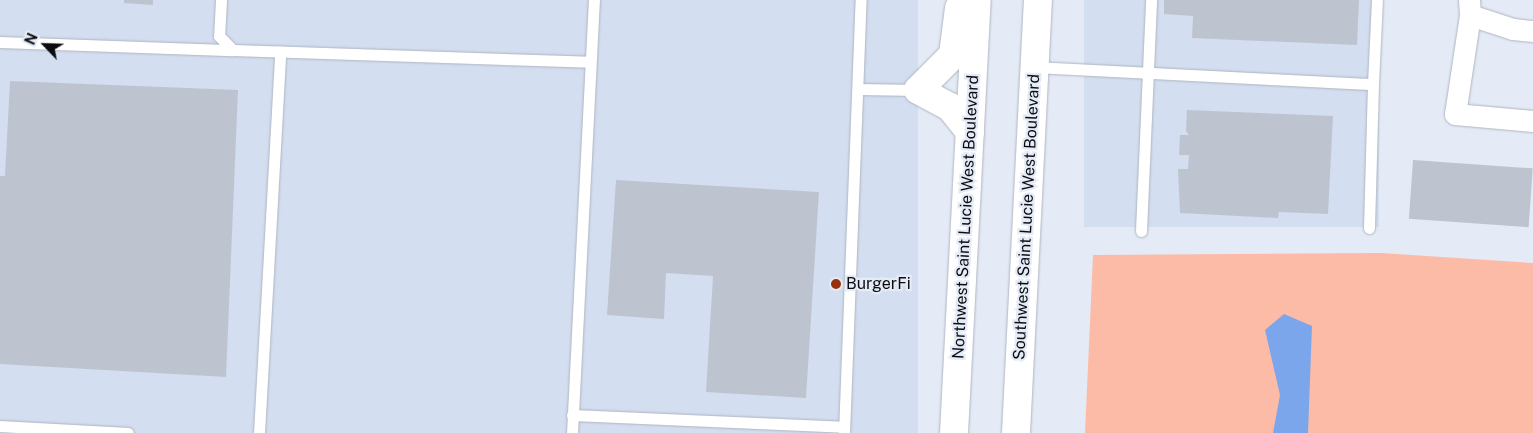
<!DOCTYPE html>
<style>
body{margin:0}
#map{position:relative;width:1533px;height:433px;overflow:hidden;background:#e4ebf6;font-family:"Public Sans",sans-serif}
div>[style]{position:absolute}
.built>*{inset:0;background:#d3def0;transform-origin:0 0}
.green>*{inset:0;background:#fbbba7}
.water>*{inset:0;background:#7ba6ec}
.building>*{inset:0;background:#bec4cf;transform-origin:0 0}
.roads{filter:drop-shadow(0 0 1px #afb5c0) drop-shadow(0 0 1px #afb5c0)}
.lane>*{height:11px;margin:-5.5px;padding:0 5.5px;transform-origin:5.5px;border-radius:5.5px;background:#fff}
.street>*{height:21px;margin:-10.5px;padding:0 10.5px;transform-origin:10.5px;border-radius:10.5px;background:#fff}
.secondary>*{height:28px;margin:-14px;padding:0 14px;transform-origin:14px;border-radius:14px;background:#fff}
.dots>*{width:14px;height:14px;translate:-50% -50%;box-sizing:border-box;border:2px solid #e4ebf6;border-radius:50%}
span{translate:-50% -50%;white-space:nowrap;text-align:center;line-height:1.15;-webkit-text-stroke:4.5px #e4ebf6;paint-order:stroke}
.street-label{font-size:16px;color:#0a0c10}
.poi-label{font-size:16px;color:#0a0c10}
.left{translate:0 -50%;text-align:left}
.north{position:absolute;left:20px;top:20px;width:50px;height:50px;-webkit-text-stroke:4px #e4ebf6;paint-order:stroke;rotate:294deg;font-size:14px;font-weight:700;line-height:20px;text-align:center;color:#0a0c10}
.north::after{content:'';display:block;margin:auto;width:18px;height:22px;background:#0a0c10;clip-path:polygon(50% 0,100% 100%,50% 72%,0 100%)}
</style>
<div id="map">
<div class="built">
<i style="left:0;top:0;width:918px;height:433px"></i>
<i style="left:1084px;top:0;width:295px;height:227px"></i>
</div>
<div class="green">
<i style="clip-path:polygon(1381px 253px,1533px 263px,1533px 433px,1085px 433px,1093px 255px)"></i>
</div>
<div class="water">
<i style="clip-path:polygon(1284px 314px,1312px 326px,1308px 433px,1273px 433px,1280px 395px,1265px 330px)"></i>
</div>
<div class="building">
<i style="clip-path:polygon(124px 0,153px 0,153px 5px,124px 3px)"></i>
<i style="clip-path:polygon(1164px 0,1359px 0,1357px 45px,1192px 38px,1193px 16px,1164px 14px)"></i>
<i style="clip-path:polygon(10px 81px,238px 90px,226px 377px,0 364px,0 176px,5px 176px)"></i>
<i style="clip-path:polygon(1187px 110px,1333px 116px,1328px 214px,1279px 212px,1278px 218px,1180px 213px,1178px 169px,1188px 169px,1189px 155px,1179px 155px,1180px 135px,1189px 135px,1186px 131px)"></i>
<i style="left:1413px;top:160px;width:120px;height:59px;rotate:4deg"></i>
<i style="clip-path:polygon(616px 180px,819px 192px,806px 398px,706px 392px,713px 276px,666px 273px,664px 319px,607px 315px)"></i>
</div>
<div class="roads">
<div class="lane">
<i style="left:221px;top:0;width:36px;rotate:93deg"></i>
<i style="left:219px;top:36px;width:20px;rotate:45deg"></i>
<i style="left:233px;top:50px;width:357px;rotate:1.9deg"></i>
<i style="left:0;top:42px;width:233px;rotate:2deg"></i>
<i style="left:1034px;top:67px;width:339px;rotate:2.9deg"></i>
<i style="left:1373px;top:84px;width:144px;rotate:91.6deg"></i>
<i style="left:1373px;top:84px;width:84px;rotate:-87.3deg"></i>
<i style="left:858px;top:89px;width:60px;rotate:1deg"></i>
<i style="left:1141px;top:231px;width:231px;rotate:-87.5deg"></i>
<i style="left:572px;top:415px;width:272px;rotate:2.5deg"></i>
<i style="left:0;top:426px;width:128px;rotate:3.1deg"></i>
<i style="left:259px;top:433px;width:382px;rotate:-86.8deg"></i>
<i style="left:572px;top:433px;width:434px;rotate:-87.1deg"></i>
<i style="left:844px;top:433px;width:433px;rotate:-87.8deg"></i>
</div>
<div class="street">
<i style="left:1469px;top:0;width:15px;rotate:86deg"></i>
<i style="left:1470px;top:15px;width:45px;rotate:18deg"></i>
<i style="left:1513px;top:29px;width:20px;rotate:6deg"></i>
<i style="left:1470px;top:15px;width:100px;rotate:98.6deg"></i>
<i style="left:1455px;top:114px;width:78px;rotate:5.1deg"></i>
</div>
<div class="secondary">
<i style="left:959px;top:8px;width:47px;rotate:97.3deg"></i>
<i style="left:953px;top:55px;width:49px;rotate:135deg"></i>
<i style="left:918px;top:90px;width:36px;rotate:28deg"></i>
<i style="left:950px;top:107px;width:32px;rotate:51deg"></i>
<i style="left:954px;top:433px;width:434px;rotate:-87deg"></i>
<i style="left:1016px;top:433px;width:434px;rotate:-87.1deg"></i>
</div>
</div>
<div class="dots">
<i style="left:836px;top:284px;background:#97300c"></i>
</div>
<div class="street-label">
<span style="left:966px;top:217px;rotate:-87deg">Northwest Saint Lucie West Boulevard</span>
<span style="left:1027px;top:217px;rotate:-87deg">Southwest Saint Lucie West Boulevard</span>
</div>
<div class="poi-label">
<span class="left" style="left:846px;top:284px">BurgerFi</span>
</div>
<div class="north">N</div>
</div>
